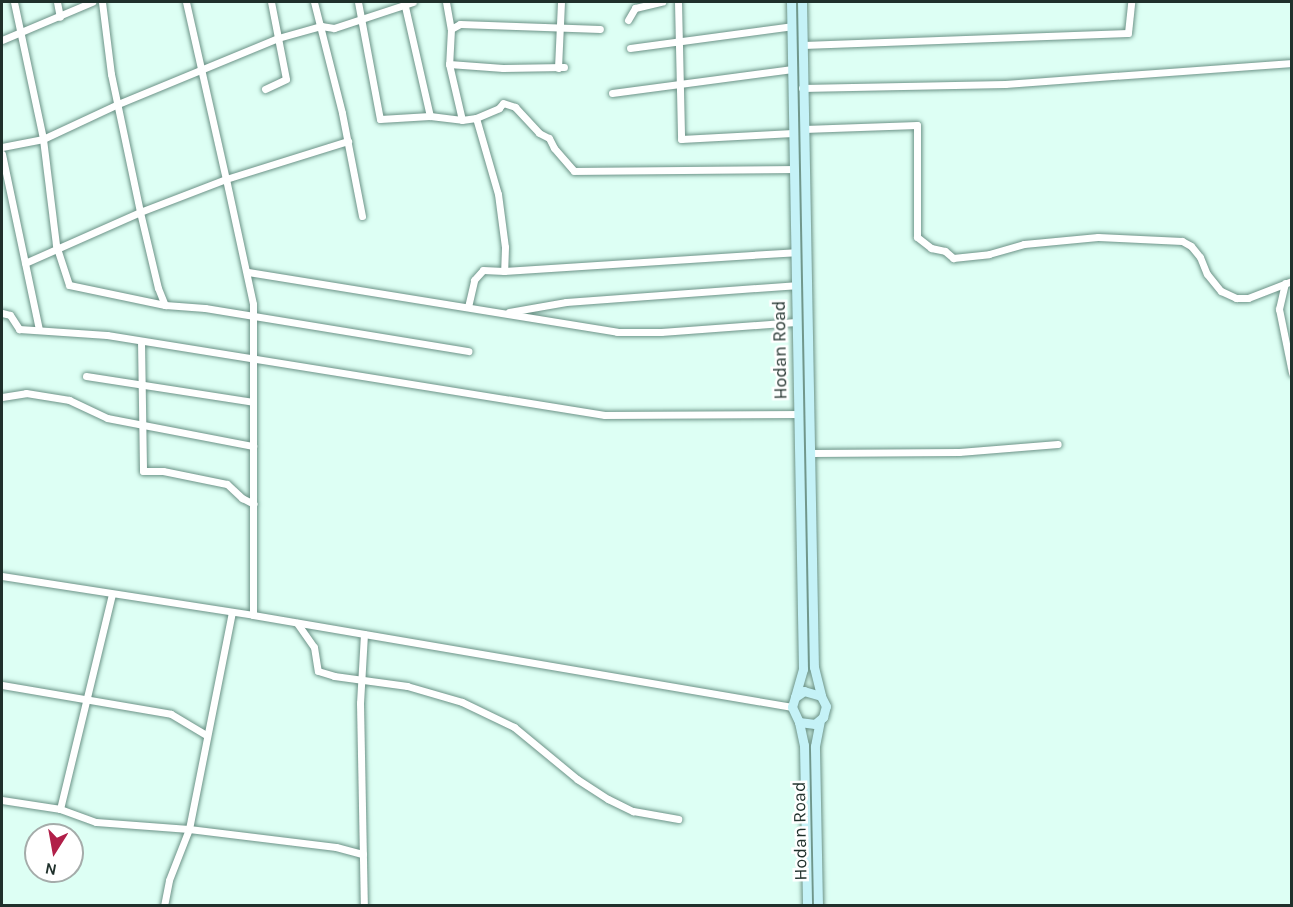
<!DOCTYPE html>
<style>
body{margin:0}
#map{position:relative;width:1293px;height:907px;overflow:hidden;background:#ddfff4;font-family:Karla,sans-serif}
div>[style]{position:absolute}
.roads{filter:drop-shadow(0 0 2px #6c9387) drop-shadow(0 0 2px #6c9387)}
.street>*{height:7px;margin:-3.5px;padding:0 3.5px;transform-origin:3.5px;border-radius:3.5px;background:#fff}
.secondary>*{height:9px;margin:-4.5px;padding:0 4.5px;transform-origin:4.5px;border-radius:4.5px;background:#c5f2f7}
span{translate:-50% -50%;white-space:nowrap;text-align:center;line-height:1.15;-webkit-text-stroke:5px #fff;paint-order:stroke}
.street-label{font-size:18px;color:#1f302b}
.frame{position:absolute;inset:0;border:3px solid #1f302b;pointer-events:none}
.north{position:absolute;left:24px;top:823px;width:60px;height:60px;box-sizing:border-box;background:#fff;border:2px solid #a5acaa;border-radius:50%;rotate:191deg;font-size:16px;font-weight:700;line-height:24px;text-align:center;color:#1f302b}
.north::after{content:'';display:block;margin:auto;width:21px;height:27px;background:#b11f49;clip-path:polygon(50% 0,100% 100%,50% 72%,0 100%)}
</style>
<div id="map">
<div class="roads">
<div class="street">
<i style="left:14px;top:2px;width:140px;rotate:78deg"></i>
<i style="left:43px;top:139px;width:107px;rotate:83deg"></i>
<i style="left:56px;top:245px;width:42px;rotate:72deg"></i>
<i style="left:69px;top:285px;width:98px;rotate:11.8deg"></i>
<i style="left:57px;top:2px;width:15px;rotate:79deg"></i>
<i style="left:102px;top:2px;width:73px;rotate:82.9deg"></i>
<i style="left:111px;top:74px;width:141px;rotate:78.1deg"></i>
<i style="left:140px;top:212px;width:78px;rotate:76.7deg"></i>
<i style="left:158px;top:288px;width:18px;rotate:68deg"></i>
<i style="left:165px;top:305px;width:40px;rotate:4.3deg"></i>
<i style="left:205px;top:308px;width:267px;rotate:9.3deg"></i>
<i style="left:186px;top:2px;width:181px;rotate:77.3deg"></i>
<i style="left:226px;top:179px;width:128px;rotate:-17.3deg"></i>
<i style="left:314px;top:2px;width:114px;rotate:75.8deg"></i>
<i style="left:342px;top:113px;width:105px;rotate:79deg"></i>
<i style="left:358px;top:2px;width:119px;rotate:79.4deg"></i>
<i style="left:380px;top:119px;width:50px;rotate:-3.4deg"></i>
<i style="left:430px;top:116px;width:32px;rotate:7deg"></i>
<i style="left:462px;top:120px;width:14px;rotate:-8deg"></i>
<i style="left:476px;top:118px;width:25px;rotate:-23deg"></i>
<i style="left:499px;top:108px;width:6px;rotate:-51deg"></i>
<i style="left:503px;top:103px;width:13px;rotate:18deg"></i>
<i style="left:515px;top:107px;width:35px;rotate:47deg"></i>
<i style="left:539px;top:133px;width:11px;rotate:27deg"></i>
<i style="left:549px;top:138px;width:11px;rotate:63deg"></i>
<i style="left:554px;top:148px;width:30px;rotate:49deg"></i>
<i style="left:574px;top:171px;width:220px;rotate:-0.5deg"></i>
<i style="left:404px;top:2px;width:117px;rotate:77.2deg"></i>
<i style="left:446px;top:2px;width:27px;rotate:80deg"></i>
<i style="left:451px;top:29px;width:35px;rotate:93deg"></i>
<i style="left:449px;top:64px;width:57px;rotate:76.9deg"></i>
<i style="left:678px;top:2px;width:137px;rotate:88.7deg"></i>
<i style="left:681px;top:139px;width:112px;rotate:-3.1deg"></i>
<i style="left:628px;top:20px;width:14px;rotate:-60deg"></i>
<i style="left:635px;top:8px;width:28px;rotate:-13deg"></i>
<i style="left:451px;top:29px;width:10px;rotate:-29deg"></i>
<i style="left:460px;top:24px;width:140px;rotate:2deg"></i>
<i style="left:2px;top:40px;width:98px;rotate:-22.9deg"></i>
<i style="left:803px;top:45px;width:325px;rotate:-2.1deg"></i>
<i style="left:1128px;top:33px;width:31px;rotate:-84deg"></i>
<i style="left:630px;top:48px;width:163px;rotate:-7.7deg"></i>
<i style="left:449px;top:64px;width:54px;rotate:4.2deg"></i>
<i style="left:503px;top:68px;width:61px;rotate:-0.9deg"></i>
<i style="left:558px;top:68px;width:66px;rotate:-87.4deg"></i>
<i style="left:802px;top:88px;width:203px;rotate:-1.1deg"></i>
<i style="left:1005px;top:84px;width:288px;rotate:-4.2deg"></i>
<i style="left:265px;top:89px;width:23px;rotate:-25deg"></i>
<i style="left:286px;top:79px;width:78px;rotate:-101deg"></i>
<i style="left:612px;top:93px;width:182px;rotate:-7.6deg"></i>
<i style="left:476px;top:118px;width:79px;rotate:73.9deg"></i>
<i style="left:498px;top:194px;width:53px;rotate:82.5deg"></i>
<i style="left:505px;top:247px;width:24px;rotate:92deg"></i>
<i style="left:804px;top:129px;width:113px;rotate:-2deg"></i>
<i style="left:917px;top:125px;width:112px;rotate:90deg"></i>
<i style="left:917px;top:237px;width:18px;rotate:38deg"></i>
<i style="left:931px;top:248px;width:14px;rotate:12deg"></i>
<i style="left:945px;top:251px;width:11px;rotate:41deg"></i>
<i style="left:953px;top:258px;width:36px;rotate:-6deg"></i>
<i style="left:989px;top:254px;width:36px;rotate:-16deg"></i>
<i style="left:1024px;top:244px;width:74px;rotate:-5.4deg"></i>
<i style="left:1098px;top:237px;width:84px;rotate:2.7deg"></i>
<i style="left:1182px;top:241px;width:10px;rotate:29deg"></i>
<i style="left:1191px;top:246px;width:14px;rotate:51deg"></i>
<i style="left:1200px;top:257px;width:18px;rotate:68deg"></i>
<i style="left:1207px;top:274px;width:22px;rotate:51deg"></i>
<i style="left:1221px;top:291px;width:17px;rotate:25deg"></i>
<i style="left:1236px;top:298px;width:12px"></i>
<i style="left:1248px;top:298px;width:47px;rotate:-21.1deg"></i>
<i style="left:2px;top:147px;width:42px;rotate:-11deg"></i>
<i style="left:43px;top:139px;width:83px;rotate:-25deg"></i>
<i style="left:118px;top:104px;width:173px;rotate:-22.4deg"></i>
<i style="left:278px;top:38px;width:45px;rotate:-15.6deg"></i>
<i style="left:321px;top:26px;width:13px;rotate:9deg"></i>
<i style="left:334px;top:28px;width:83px;rotate:-18.2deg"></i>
<i style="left:2px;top:154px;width:179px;rotate:78.1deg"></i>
<i style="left:25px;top:263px;width:126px;rotate:-23.9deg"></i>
<i style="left:140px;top:212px;width:92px;rotate:-21deg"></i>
<i style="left:226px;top:179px;width:128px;rotate:77.8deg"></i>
<i style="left:253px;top:304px;width:311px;rotate:90deg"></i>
<i style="left:248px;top:272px;width:374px;rotate:9.2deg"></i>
<i style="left:617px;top:332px;width:44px"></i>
<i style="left:661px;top:332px;width:135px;rotate:-4.2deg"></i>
<i style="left:1285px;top:283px;width:27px;rotate:103deg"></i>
<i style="left:1279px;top:309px;width:65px;rotate:78.5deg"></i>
<i style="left:468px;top:307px;width:28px;rotate:-77deg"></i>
<i style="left:474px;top:280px;width:13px;rotate:-48deg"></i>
<i style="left:483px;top:270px;width:21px;rotate:3deg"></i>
<i style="left:504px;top:271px;width:292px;rotate:-3.7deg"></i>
<i style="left:509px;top:312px;width:58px;rotate:-10deg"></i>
<i style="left:566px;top:302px;width:230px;rotate:-4.2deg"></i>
<i style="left:2px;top:313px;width:8px;rotate:14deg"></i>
<i style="left:10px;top:315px;width:17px;rotate:57deg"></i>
<i style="left:19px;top:329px;width:88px;rotate:3.9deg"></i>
<i style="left:107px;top:335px;width:504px;rotate:9.13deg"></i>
<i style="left:605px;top:415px;width:193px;rotate:-0.3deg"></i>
<i style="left:141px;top:341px;width:130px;rotate:89.1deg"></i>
<i style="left:143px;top:471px;width:20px"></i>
<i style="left:163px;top:471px;width:65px;rotate:11.5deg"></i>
<i style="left:227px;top:484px;width:21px;rotate:43deg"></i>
<i style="left:242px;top:498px;width:13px;rotate:27deg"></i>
<i style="left:86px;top:376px;width:169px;rotate:8.8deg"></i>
<i style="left:2px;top:397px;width:24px;rotate:-9deg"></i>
<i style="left:26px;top:393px;width:44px;rotate:9.2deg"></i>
<i style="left:69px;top:400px;width:42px;rotate:25.3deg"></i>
<i style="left:107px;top:418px;width:149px;rotate:10.9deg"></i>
<i style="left:811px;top:453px;width:148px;rotate:-0.4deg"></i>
<i style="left:959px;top:452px;width:99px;rotate:-4.6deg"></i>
<i style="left:2px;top:576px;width:254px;rotate:8.8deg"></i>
<i style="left:253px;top:615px;width:547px;rotate:9.69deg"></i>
<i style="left:297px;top:623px;width:29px;rotate:55deg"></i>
<i style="left:314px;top:647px;width:24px;rotate:81deg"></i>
<i style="left:318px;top:671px;width:17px;rotate:17deg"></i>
<i style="left:334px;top:676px;width:74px;rotate:7.8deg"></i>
<i style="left:407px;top:686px;width:57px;rotate:16.2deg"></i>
<i style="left:462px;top:702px;width:58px;rotate:25.7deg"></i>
<i style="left:514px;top:727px;width:82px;rotate:39.5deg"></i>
<i style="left:577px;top:779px;width:37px;rotate:33deg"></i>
<i style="left:608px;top:799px;width:28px;rotate:26deg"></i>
<i style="left:633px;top:811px;width:46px;rotate:10.1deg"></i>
<i style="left:364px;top:634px;width:69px;rotate:93.3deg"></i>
<i style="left:360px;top:703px;width:203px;rotate:88.9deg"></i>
<i style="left:2px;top:685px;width:171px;rotate:9.7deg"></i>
<i style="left:171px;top:714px;width:41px;rotate:31deg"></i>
<i style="left:2px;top:800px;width:59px;rotate:8.8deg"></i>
<i style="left:60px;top:809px;width:221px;rotate:-76.4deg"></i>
<i style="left:60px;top:809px;width:38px;rotate:20deg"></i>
<i style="left:96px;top:822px;width:93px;rotate:4.3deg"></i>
<i style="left:189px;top:829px;width:148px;rotate:7deg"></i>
<i style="left:336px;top:847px;width:28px;rotate:15deg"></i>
<i style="left:164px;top:906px;width:26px;rotate:-79deg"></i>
<i style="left:169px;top:880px;width:55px;rotate:-68.6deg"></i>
<i style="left:189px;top:829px;width:221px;rotate:-78.8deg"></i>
</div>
<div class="secondary">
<i style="left:791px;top:2px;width:667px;rotate:88.97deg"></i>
<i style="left:803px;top:669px;width:29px;rotate:106deg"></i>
<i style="left:802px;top:2px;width:665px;rotate:88.97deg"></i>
<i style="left:814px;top:667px;width:30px;rotate:76deg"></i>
<i style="left:799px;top:722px;width:16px;rotate:7deg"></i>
<i style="left:815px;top:724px;width:11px;rotate:-41deg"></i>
<i style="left:823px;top:717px;width:11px;rotate:-75deg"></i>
<i style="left:826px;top:706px;width:11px;rotate:-117deg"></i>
<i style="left:821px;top:696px;width:18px;rotate:-164deg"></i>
<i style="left:804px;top:691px;width:11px;rotate:146deg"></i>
<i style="left:795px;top:697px;width:10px;rotate:107deg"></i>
<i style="left:792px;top:707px;width:17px;rotate:65deg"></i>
<i style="left:799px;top:722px;width:24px;rotate:78deg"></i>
<i style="left:804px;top:745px;width:161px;rotate:88.9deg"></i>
<i style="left:818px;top:906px;width:160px;rotate:-91.1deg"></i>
<i style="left:815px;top:746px;width:25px;rotate:-79deg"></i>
</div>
</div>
<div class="street-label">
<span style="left:780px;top:350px;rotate:-91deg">Hodan Road</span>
<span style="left:800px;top:831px;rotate:-91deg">Hodan Road</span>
</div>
<div class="frame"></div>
<div class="north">N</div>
</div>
